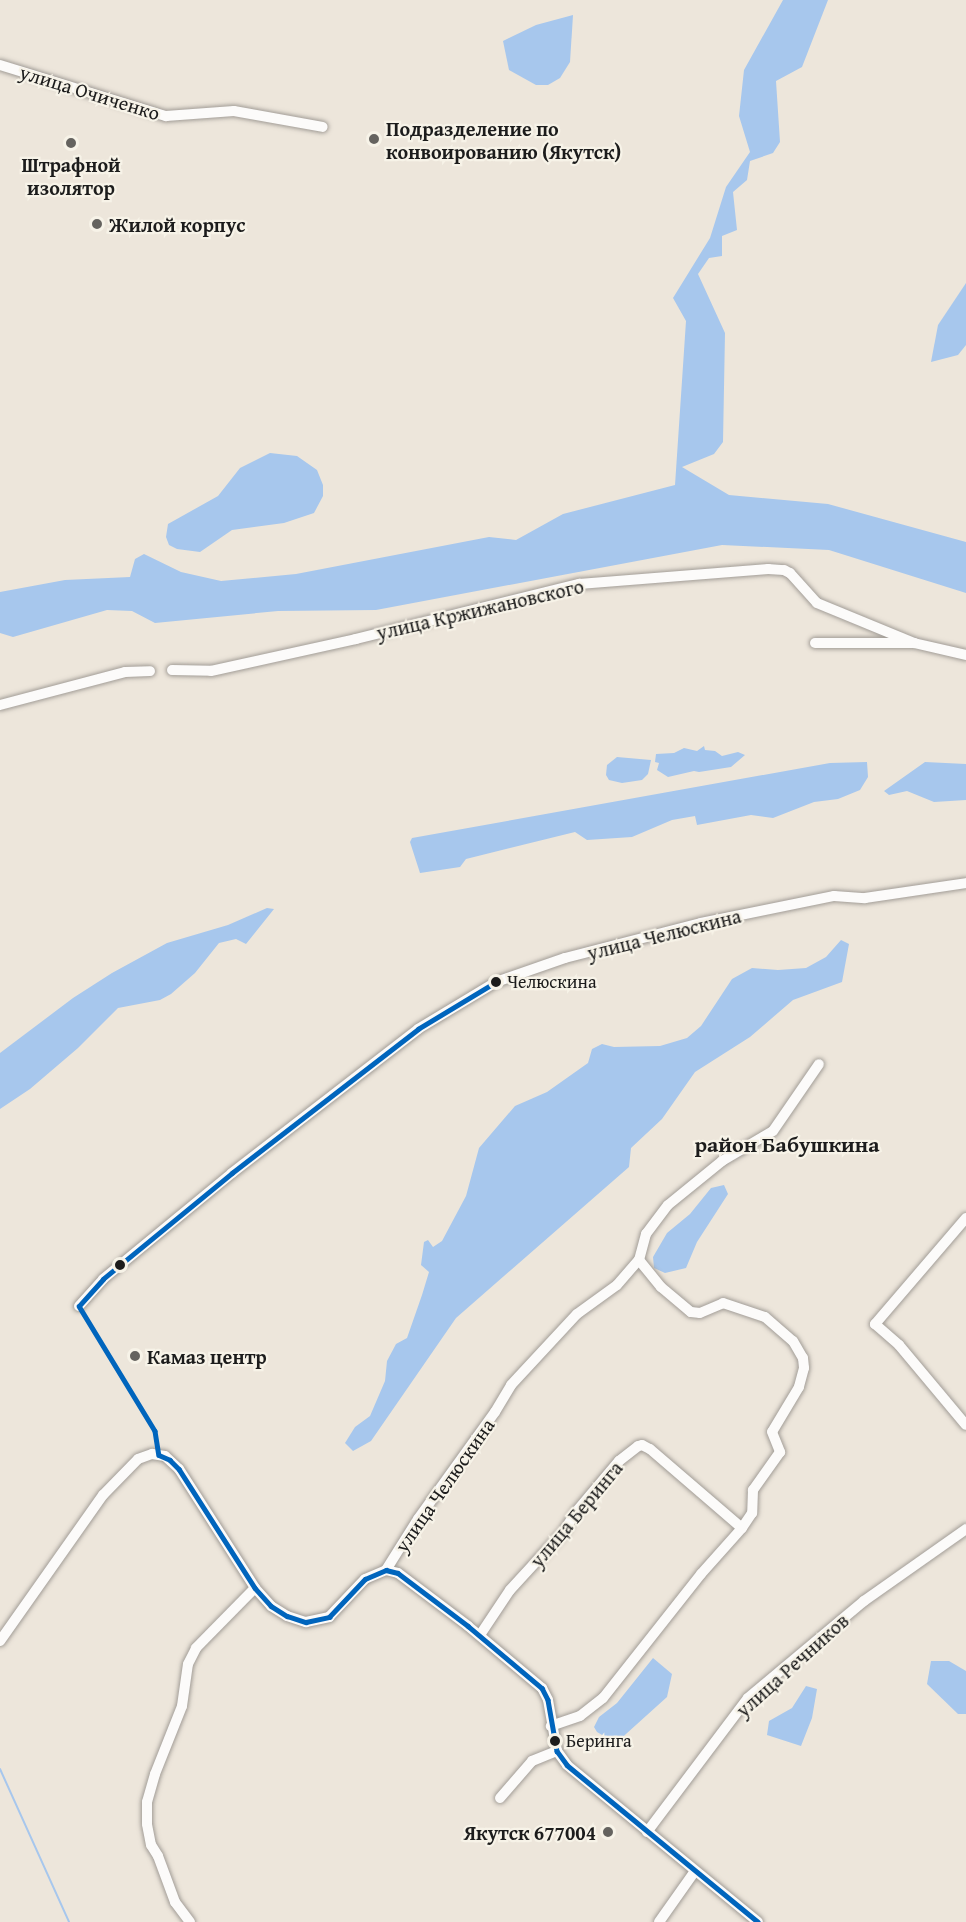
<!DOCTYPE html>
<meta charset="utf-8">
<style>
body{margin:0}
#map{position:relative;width:966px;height:1922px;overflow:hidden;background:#ede6db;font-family:"Gentium Book Plus",serif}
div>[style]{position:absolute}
.water>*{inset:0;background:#a7c7ed}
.stream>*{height:2px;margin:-1px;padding:0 1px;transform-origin:1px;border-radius:1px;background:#a7c7ed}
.roads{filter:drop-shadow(0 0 2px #a29d97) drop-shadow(0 0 2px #a29d97)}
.minor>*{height:10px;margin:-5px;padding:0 5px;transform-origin:5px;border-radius:5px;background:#fcfbfa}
.bus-1>*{height:4.5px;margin:-2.25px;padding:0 2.25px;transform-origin:2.25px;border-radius:2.25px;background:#0065bd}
.dots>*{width:16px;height:16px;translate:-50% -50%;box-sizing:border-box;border:3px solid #f7f3e8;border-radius:50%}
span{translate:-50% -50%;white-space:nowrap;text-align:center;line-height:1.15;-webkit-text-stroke:4.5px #f7f3e8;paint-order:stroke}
.bus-label{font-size:18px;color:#1c1c1c}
.left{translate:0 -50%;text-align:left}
.street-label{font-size:20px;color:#1c1c1c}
.poi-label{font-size:20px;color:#1c1c1c;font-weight:700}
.right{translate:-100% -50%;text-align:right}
.quarter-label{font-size:22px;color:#1c1c1c;font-weight:700}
</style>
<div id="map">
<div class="water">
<i style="clip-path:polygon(783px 0,828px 0,802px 67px,776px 81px,780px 142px,773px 153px,750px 161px,747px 180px,733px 192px,737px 230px,722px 236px,722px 256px,709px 258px,698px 274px,725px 333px,723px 442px,714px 454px,682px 467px,729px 495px,828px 504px,966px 542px,966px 593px,829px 550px,722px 545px,376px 610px,278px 611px,155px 623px,132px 611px,107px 610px,13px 637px,0 633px,0 592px,65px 580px,130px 577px,135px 559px,144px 554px,181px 572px,221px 581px,296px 574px,489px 537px,516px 540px,563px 514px,675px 485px,686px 321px,673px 298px,710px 238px,726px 187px,750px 152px,739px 116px,744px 70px)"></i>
<i style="clip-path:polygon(573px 15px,570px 62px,560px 78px,548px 85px,536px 85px,509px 70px,503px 41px,536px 25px)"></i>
<i style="clip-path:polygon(966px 283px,966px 345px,958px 355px,931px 362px,938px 325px)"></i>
<i style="clip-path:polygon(270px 453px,297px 456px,317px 470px,323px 485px,323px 496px,314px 513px,284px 523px,232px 530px,200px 552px,177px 549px,169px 545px,166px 537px,168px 524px,218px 496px,240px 468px)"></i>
<i style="clip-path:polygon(704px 746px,705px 750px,715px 751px,722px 756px,738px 752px,745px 755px,731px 767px,699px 772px,694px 771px,668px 777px,657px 770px,659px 763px,655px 762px,656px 754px,674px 753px,684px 748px,697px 751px)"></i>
<i style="clip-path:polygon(617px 757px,651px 760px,648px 774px,642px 780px,622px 783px,609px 780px,606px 775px,607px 765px)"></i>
<i style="clip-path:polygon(867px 762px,868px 777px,860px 790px,838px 799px,814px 802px,773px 818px,751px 815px,697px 825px,695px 816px,672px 820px,632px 837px,587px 840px,575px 832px,466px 859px,460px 867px,420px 873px,410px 842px,412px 838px,830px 763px)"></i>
<i style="clip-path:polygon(925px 762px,966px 764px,966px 800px,934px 802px,907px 791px,889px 795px,884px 791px)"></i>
<i style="clip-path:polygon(267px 908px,274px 909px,246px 944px,236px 939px,219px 943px,195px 973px,171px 994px,160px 1000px,118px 1008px,78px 1048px,30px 1089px,0 1109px,0 1053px,73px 998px,112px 973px,167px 943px,228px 925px)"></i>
<i style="clip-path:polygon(841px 940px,849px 944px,842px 982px,793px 1000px,750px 1037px,695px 1072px,662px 1119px,631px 1148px,629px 1167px,456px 1318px,371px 1441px,353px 1451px,345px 1443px,355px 1427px,370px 1416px,385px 1381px,387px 1361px,396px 1344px,407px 1338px,422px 1295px,429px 1272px,421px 1265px,424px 1242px,428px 1240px,433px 1247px,442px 1241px,466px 1196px,479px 1148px,515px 1106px,547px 1092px,588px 1063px,592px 1049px,602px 1044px,614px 1047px,660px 1046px,687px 1038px,701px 1026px,732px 979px,752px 968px,778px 970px,806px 968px,826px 957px)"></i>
<i style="clip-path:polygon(724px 1185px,728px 1194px,697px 1242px,686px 1268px,665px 1273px,654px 1268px,653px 1257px,667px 1233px,690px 1214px,711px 1188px)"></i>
<i style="clip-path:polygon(653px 1658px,672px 1674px,667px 1697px,616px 1743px,597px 1732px,594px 1727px,599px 1717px,617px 1703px)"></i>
<i style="clip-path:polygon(931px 1661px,949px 1661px,966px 1671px,966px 1714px,958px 1714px,927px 1684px)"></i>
<i style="clip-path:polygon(806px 1686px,817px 1689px,812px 1718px,801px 1746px,767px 1735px,769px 1721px,792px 1708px)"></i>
</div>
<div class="stream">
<i style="left:0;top:1769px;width:168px;rotate:65.7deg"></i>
</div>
<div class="roads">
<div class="minor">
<i style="left:0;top:65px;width:174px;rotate:17.1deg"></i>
<i style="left:166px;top:116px;width:68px;rotate:-4.2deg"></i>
<i style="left:234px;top:111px;width:90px;rotate:10.2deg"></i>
<i style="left:815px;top:643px;width:99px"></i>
<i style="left:914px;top:643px;width:53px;rotate:13deg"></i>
<i style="left:172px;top:670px;width:39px;rotate:1deg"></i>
<i style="left:211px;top:671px;width:148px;rotate:-12.4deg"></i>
<i style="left:356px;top:639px;width:230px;rotate:-13.9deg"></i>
<i style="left:579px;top:584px;width:190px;rotate:-4.5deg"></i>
<i style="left:768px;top:569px;width:16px;rotate:4deg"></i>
<i style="left:784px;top:570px;width:7px;rotate:27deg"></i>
<i style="left:790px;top:573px;width:40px;rotate:48deg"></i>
<i style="left:817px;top:603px;width:105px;rotate:22.4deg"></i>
<i style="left:0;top:705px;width:129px;rotate:-14.8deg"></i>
<i style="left:125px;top:672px;width:25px;rotate:-2deg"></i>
<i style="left:966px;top:1218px;width:140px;rotate:130.6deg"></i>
<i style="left:875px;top:1324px;width:32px;rotate:41deg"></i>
<i style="left:899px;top:1345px;width:104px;rotate:50.1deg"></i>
<i style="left:639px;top:1260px;width:35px;rotate:51deg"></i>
<i style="left:661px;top:1287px;width:39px;rotate:40deg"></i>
<i style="left:691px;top:1312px;width:9px;rotate:6deg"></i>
<i style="left:700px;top:1313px;width:25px;rotate:-23deg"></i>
<i style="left:723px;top:1303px;width:44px;rotate:18.4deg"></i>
<i style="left:765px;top:1317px;width:37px;rotate:41deg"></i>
<i style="left:793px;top:1341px;width:20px;rotate:60deg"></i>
<i style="left:803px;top:1358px;width:10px;rotate:84deg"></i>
<i style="left:804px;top:1368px;width:20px;rotate:105deg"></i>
<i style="left:799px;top:1387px;width:52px;rotate:121deg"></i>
<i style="left:772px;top:1432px;width:22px;rotate:68deg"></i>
<i style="left:780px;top:1452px;width:47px;rotate:125.4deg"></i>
<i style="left:753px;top:1490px;width:23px;rotate:92deg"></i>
<i style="left:752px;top:1513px;width:18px;rotate:124deg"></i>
<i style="left:79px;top:1306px;width:36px;rotate:-48deg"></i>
<i style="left:103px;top:1279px;width:167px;rotate:-39.4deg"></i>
<i style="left:232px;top:1173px;width:235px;rotate:-37.7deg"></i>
<i style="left:418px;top:1029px;width:91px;rotate:-31.1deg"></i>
<i style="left:496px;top:982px;width:73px;rotate:-19.2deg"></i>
<i style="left:565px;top:958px;width:140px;rotate:-14.4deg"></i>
<i style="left:701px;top:923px;width:136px;rotate:-11.5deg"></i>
<i style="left:834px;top:896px;width:31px;rotate:4deg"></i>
<i style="left:865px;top:898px;width:102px;rotate:-8.4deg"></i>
<i style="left:386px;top:1570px;width:60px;rotate:-57.9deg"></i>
<i style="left:418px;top:1519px;width:132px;rotate:-54.3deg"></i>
<i style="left:495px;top:1412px;width:31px;rotate:-59deg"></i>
<i style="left:511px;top:1385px;width:97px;rotate:-47.1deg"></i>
<i style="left:577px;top:1314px;width:49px;rotate:-35.9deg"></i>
<i style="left:617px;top:1285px;width:33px;rotate:-49deg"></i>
<i style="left:639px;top:1260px;width:27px;rotate:-75deg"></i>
<i style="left:646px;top:1234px;width:36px;rotate:-53deg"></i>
<i style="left:668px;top:1205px;width:70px;rotate:-39.2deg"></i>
<i style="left:722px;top:1161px;width:59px;rotate:-30.5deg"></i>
<i style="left:773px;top:1131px;width:81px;rotate:-55.5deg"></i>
<i style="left:480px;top:1635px;width:54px;rotate:-56.3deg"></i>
<i style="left:510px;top:1590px;width:80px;rotate:-47.5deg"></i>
<i style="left:564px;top:1531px;width:22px;rotate:-58deg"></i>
<i style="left:576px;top:1512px;width:67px;rotate:-49.9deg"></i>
<i style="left:619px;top:1461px;width:24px;rotate:-38deg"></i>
<i style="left:638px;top:1446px;width:4px;rotate:-14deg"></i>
<i style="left:642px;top:1445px;width:9px;rotate:27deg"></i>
<i style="left:650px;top:1449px;width:121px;rotate:40.7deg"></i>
<i style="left:742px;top:1528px;width:62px;rotate:131.7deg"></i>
<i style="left:701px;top:1574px;width:158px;rotate:128.3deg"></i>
<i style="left:603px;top:1698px;width:29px;rotate:142deg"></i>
<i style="left:580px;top:1716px;width:31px;rotate:161deg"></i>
<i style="left:0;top:1641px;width:179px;rotate:-54.8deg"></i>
<i style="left:103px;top:1495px;width:50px;rotate:-45.8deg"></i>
<i style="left:138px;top:1459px;width:15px;rotate:-20deg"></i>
<i style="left:152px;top:1454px;width:13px;rotate:9deg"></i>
<i style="left:165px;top:1456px;width:19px;rotate:43deg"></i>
<i style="left:179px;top:1469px;width:141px;rotate:57.4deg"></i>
<i style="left:255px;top:1588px;width:24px;rotate:48deg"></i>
<i style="left:271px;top:1606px;width:19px;rotate:32deg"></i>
<i style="left:287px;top:1616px;width:20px;rotate:18deg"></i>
<i style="left:306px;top:1622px;width:24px;rotate:-12deg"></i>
<i style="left:329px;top:1617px;width:52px;rotate:-46.5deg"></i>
<i style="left:365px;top:1579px;width:23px;rotate:-23deg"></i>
<i style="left:386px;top:1570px;width:12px;rotate:14deg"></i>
<i style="left:398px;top:1573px;width:88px;rotate:37.1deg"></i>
<i style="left:468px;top:1626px;width:97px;rotate:40deg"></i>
<i style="left:542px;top:1688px;width:13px;rotate:63deg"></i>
<i style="left:548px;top:1700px;width:52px;rotate:80deg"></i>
<i style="left:557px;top:1751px;width:17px;rotate:54deg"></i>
<i style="left:567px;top:1765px;width:247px;rotate:39.4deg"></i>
<i style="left:500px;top:1798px;width:49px;rotate:-49.1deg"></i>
<i style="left:532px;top:1761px;width:27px;rotate:-22deg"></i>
<i style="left:647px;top:1832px;width:168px;rotate:-53deg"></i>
<i style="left:748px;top:1698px;width:151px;rotate:-39.9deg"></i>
<i style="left:864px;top:1601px;width:125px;rotate:-35.2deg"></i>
<i style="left:190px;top:1922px;width:25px;rotate:-127deg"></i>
<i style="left:175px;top:1902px;width:49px;rotate:-110.3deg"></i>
<i style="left:158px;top:1856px;width:13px;rotate:-122deg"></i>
<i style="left:151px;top:1845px;width:21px;rotate:-101deg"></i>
<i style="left:147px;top:1824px;width:22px;rotate:-90deg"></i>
<i style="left:147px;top:1802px;width:29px;rotate:-74deg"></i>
<i style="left:155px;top:1774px;width:73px;rotate:-68.3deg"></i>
<i style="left:182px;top:1706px;width:42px;rotate:-81.9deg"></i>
<i style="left:188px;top:1664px;width:18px;rotate:-63deg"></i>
<i style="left:196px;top:1648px;width:84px;rotate:-45.5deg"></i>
<i style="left:659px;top:1922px;width:62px;rotate:-54.8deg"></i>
</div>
</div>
<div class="bus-1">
<i style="left:79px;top:1306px;width:36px;rotate:-48deg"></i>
<i style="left:103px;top:1279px;width:167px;rotate:-39.4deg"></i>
<i style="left:232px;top:1173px;width:235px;rotate:-37.7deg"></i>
<i style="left:418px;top:1029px;width:91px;rotate:-31.1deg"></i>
<i style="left:79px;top:1306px;width:146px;rotate:58.7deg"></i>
<i style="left:155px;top:1431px;width:24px;rotate:81deg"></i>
<i style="left:159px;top:1455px;width:12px;rotate:24deg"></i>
<i style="left:170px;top:1460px;width:13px;rotate:45deg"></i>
<i style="left:179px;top:1469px;width:141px;rotate:57.4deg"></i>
<i style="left:255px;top:1588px;width:24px;rotate:48deg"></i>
<i style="left:271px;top:1606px;width:19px;rotate:32deg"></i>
<i style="left:287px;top:1616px;width:20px;rotate:18deg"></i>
<i style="left:306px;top:1622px;width:24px;rotate:-12deg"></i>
<i style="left:329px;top:1617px;width:52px;rotate:-46.5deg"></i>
<i style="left:365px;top:1579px;width:23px;rotate:-23deg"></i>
<i style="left:386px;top:1570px;width:12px;rotate:14deg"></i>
<i style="left:398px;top:1573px;width:88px;rotate:37.1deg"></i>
<i style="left:468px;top:1626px;width:97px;rotate:40deg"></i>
<i style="left:542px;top:1688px;width:13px;rotate:63deg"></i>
<i style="left:548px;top:1700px;width:52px;rotate:80deg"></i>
<i style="left:557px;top:1751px;width:17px;rotate:54deg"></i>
<i style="left:567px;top:1765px;width:247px;rotate:39.4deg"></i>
</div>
<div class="dots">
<i style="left:374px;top:139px;background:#65635f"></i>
<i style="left:71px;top:143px;background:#65635f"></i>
<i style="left:97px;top:224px;background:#65635f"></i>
<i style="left:496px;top:982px;background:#1c1c1c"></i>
<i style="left:120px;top:1265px;background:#1c1c1c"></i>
<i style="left:135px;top:1356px;background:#65635f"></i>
<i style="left:555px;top:1741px;background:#1c1c1c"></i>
<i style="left:608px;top:1832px;background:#65635f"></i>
</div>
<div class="bus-label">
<span class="left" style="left:507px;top:982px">Челюскина</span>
<span class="left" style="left:566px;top:1741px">Беринга</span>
</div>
<div class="street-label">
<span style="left:90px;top:92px;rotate:17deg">улица Очиченко</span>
<span style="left:480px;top:609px;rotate:-13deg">улица Кржижановского</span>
<span style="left:664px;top:934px;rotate:-14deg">улица Челюскина</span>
<span style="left:444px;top:1485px;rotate:-55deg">улица Челюскина</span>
<span style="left:576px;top:1514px;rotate:-50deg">улица Беринга</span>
<span style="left:792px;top:1665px;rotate:-42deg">улица Речников</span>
</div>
<div class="poi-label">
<span class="left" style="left:386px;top:140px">Подразделение по<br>конвоированию (Якутск)</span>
<span style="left:71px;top:176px">Штрафной<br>изолятор</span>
<span class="left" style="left:109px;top:224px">Жилой корпус</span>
<span class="left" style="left:147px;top:1356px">Камаз центр</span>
<span class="right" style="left:596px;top:1832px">Якутск 677004</span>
</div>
<div class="quarter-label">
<span style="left:787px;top:1145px">район Бабушкина</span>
</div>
</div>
